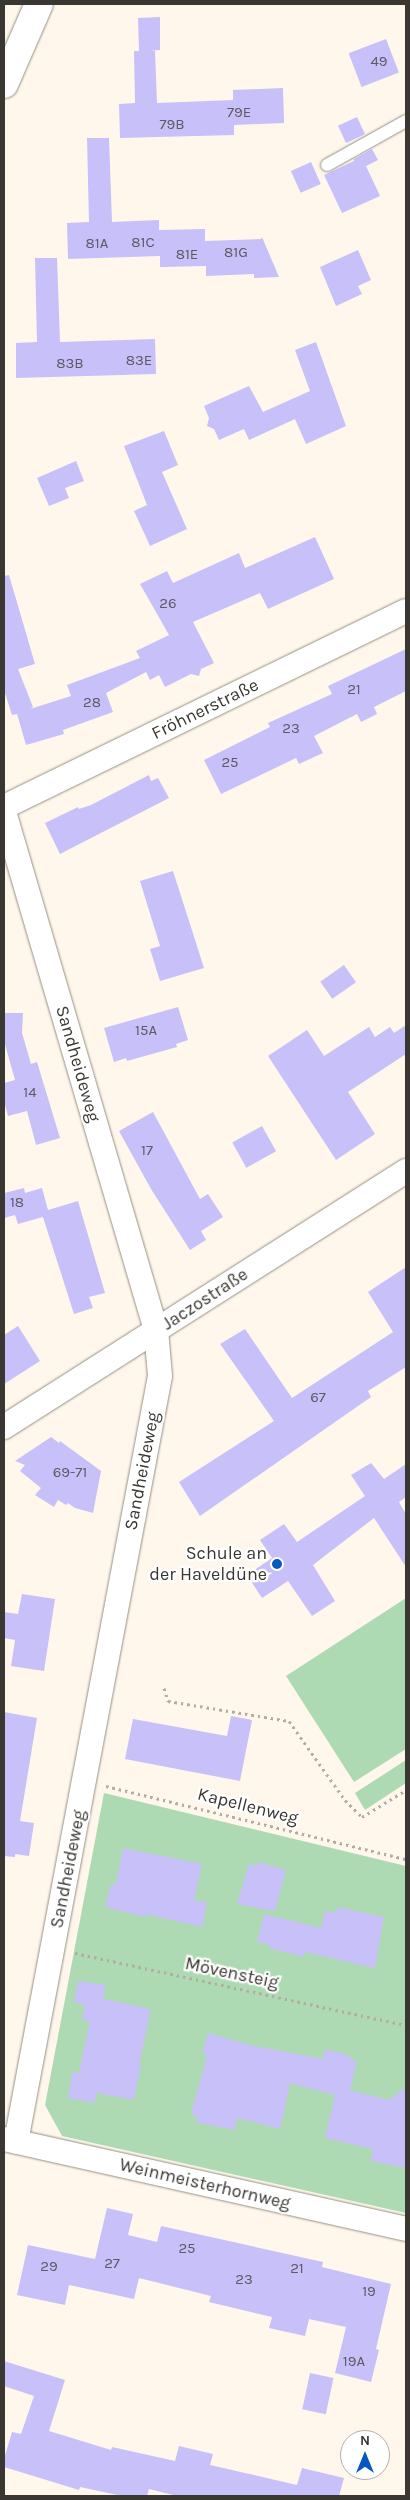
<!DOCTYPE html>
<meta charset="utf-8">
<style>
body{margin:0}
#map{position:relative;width:410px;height:2500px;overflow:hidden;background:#fff7eb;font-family:Karla,sans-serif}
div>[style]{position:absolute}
.green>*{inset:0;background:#addab2}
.building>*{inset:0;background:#c8c0f8;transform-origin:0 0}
.path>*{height:3px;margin-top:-1.5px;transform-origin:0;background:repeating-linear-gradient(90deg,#b2aca3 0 2.5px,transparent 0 6.5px)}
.roads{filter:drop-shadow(0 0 1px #968f84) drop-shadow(0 0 1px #968f84)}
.lane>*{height:12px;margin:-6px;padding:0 6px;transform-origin:6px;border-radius:6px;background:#fff}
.street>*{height:24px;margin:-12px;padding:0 12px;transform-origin:12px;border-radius:12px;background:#fff}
.secondary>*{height:28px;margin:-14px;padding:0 14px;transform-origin:14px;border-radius:14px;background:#fff}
.dots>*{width:14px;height:14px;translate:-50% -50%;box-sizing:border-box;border:2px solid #fff;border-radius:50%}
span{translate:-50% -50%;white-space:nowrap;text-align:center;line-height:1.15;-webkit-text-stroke:4.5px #fff;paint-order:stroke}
.number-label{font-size:15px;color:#5e5964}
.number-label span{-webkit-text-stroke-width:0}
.street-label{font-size:18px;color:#3a3733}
.poi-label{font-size:18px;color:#3a3733}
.right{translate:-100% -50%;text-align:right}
.frame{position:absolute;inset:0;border:5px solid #3a3733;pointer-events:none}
.north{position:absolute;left:340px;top:2430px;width:50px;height:50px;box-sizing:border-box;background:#fff;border:1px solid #b0afad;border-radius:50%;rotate:0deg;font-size:14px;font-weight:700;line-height:20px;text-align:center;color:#3a3733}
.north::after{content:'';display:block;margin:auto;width:18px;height:22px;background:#0557c1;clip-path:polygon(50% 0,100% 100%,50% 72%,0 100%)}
</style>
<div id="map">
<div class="green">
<i style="clip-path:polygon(406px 1598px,406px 1749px,354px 1782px,286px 1676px)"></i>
<i style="clip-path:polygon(406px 1760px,406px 1783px,365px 1810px,355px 1793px)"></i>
<i style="clip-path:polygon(104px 1793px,406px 1866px,406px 2213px,62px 2136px,45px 2105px)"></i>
</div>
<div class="building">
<i style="clip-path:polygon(160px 17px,160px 50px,150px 51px,155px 51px,157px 103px,233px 100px,233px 90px,283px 88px,284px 123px,234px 125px,234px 135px,120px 138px,119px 104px,135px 103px,134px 51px,139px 51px,138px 18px)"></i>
<i style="left:386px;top:39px;width:36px;height:40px;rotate:69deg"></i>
<i style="left:357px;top:117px;width:19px;height:21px;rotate:65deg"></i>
<i style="clip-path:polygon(87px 138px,109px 138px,112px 222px,159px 220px,159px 230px,205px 229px,205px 241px,261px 239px,262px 237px,279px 277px,254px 278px,254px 274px,206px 276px,206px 266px,160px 267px,160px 256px,68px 259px,67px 223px,89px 222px)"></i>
<i style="clip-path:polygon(372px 149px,378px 160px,366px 166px,380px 196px,342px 213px,324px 175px,354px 161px,354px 159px)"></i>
<i style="left:311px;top:162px;width:24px;height:22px;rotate:66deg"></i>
<i style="clip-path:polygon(358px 250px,371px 280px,358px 286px,362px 294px,336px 306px,320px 267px)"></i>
<i style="clip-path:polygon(35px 258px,57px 258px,60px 342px,155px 339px,156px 374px,16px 378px,16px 343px,37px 342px)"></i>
<i style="clip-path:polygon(316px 342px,346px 426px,306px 444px,295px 419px,249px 440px,244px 429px,219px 440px,214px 429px,207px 426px,209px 418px,204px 406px,249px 386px,263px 412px,310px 391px,295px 350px)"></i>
<i style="clip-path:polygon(164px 431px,178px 465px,162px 472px,187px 529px,150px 546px,134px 511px,147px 505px,124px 446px)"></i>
<i style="clip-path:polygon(76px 461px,84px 481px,65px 488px,69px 498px,49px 506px,37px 478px)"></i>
<i style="clip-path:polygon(315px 537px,334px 579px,268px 609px,260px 593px,193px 622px,214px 663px,201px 669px,199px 676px,191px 674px,165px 687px,159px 675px,150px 680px,146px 672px,106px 693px,113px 712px,63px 730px,64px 734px,26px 745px,17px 714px,12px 715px,4px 690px,4px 576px,9px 575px,35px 664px,18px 669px,33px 707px,30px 709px,71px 696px,67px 685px,140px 658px,136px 651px,169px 635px,140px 584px,167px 571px,173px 583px,239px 553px,245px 568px)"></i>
<i style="clip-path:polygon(406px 649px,406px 691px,374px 707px,377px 714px,361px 722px,357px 714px,314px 736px,323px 753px,299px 764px,296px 758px,221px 794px,204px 760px,270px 727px,268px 723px,332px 694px,328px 686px)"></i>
<i style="clip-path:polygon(149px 775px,151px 781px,158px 778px,169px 798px,60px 854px,45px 823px,78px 807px,79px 809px,91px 805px)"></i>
<i style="clip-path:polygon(173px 871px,204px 968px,160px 981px,150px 949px,160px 946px,140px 881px)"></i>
<i style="left:344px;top:965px;width:21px;height:29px;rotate:55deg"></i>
<i style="clip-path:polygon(178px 1007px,188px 1040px,176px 1044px,177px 1047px,127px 1061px,126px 1058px,114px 1062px,104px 1028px)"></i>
<i style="clip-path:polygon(4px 1013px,23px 1013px,22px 1033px,31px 1064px,37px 1062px,60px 1138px,36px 1145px,27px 1111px,8px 1116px,4px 1101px,4px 1083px,15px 1080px,4px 1041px)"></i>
<i style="clip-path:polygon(406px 1025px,406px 1054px,348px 1092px,375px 1134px,336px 1160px,268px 1056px,307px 1030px,324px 1056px,369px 1027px,375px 1037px,390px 1027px,394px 1033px)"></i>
<i style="clip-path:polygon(153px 1112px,200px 1199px,208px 1194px,223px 1217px,201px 1231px,206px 1240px,190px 1250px,151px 1189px,119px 1131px)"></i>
<i style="left:262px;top:1126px;width:29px;height:34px;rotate:61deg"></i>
<i style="clip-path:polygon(24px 1188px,25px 1193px,42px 1188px,48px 1210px,78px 1201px,105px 1293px,89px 1297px,93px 1308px,74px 1314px,43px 1217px,18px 1224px,15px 1215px,4px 1218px,4px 1193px)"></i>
<i style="clip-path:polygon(406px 1267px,406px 1367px,368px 1391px,371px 1397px,200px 1516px,179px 1482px,274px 1421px,220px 1344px,245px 1329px,292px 1398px,393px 1332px,368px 1292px)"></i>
<i style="clip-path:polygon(18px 1326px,40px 1361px,4px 1384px,4px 1335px)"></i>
<i style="clip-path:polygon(51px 1437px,59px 1443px,60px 1441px,101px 1471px,93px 1513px,75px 1508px,68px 1503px,66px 1505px,58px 1500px,54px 1507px,35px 1495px,41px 1488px,20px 1471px,25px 1465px,15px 1461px)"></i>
<i style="clip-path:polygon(371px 1463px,384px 1479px,406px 1464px,406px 1497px,399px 1502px,406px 1514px,406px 1567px,374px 1518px,313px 1565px,335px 1601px,312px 1616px,288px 1581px,262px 1598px,247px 1575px,272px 1558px,260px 1540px,284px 1524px,297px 1542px,365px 1496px,351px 1475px)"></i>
<i style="clip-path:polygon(22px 1594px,55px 1599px,44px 1671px,11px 1666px,15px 1640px,4px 1638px,4px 1612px,18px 1614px)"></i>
<i style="clip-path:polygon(4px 1712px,37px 1718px,20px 1821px,34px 1823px,29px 1856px,15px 1854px,15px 1857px,4px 1856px)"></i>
<i style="clip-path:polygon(231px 1716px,252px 1720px,240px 1781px,125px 1759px,133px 1719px,227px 1736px)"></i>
<i style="clip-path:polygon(123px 1848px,202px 1864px,194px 1900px,207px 1902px,202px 1927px,146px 1914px,145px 1917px,105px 1907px,111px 1884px,116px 1885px)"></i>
<i style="clip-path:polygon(258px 1862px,286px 1870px,275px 1911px,237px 1904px,249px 1864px,257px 1866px)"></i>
<i style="clip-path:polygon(338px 1907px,384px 1917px,375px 1968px,305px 1952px,304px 1957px,269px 1948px,270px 1945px,257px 1942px,264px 1914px,321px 1928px,325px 1911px,336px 1913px)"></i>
<i style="clip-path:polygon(78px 1981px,106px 1985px,103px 1999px,151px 2009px,139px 2065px,141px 2065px,134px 2100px,96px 2093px,95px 2103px,68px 2098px,72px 2072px,79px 2073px,90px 2021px,82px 2020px,85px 2005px,74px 2002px)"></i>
<i style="clip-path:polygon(208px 2033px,254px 2046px,323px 2059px,324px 2051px,329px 2050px,351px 2056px,350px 2059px,357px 2061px,350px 2090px,389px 2100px,406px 2087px,406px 2168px,371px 2161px,373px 2149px,325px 2138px,335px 2095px,290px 2083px,280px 2129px,237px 2118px,234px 2130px,196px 2122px,197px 2115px,191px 2114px,206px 2059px,206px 2053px,202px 2053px)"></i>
<i style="clip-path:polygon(107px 2208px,133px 2214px,128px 2235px,157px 2242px,161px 2226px,323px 2262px,322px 2267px,391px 2284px,376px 2349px,379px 2350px,371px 2382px,335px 2373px,346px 2327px,309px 2319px,305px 2336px,269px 2328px,272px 2317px,209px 2302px,211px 2296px,139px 2278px,134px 2299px,69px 2285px,65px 2305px,17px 2295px,28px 2245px,95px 2259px)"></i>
<i style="clip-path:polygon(4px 2361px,65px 2380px,49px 2431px,111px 2450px,112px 2447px,175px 2461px,179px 2446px,213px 2454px,210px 2465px,297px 2485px,302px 2468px,344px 2478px,339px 2496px,177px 2496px,149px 2489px,147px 2496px,122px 2496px,80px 2487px,79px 2490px,4px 2467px,4px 2459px,12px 2432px,21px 2434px,34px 2396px,4px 2386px)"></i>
<i style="left:310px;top:2373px;width:24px;height:37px;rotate:12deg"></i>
</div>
<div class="path">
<i style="left:164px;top:1688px;width:14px;rotate:73deg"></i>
<i style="left:168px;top:1701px;width:123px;rotate:9.4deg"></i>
<i style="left:289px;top:1721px;width:97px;rotate:54.7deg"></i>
<i style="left:345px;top:1800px;width:24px;rotate:45deg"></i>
<i style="left:362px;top:1817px;width:52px;rotate:-31.5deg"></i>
<i style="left:106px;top:1786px;width:309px;rotate:13.7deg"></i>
<i style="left:75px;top:1953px;width:339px;rotate:12.3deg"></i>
</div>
<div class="roads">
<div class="lane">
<i style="left:327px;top:165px;width:90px;rotate:-29.1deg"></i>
</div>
<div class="street">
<i style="left:4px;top:807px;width:447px;rotate:-26deg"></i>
<i style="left:4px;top:812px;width:540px;rotate:73.65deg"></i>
<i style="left:156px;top:1330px;width:46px;rotate:85deg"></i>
<i style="left:160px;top:1376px;width:779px;rotate:100.65deg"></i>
<i style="left:4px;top:1427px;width:477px;rotate:-32.5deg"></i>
<i style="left:4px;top:2139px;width:412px;rotate:12.6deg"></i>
</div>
<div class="secondary">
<i style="left:4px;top:84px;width:87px;rotate:-66.4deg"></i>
</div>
</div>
<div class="dots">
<i style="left:277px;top:1564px;background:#0557c1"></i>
</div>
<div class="number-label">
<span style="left:379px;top:62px">49</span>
<span style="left:239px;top:113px">79E</span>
<span style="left:172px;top:125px">79B</span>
<span style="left:143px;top:243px">81C</span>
<span style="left:97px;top:244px">81A</span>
<span style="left:236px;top:253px">81G</span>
<span style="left:187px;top:255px">81E</span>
<span style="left:139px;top:361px">83E</span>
<span style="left:70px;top:364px">83B</span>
<span style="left:168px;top:604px">26</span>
<span style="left:354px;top:690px">21</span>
<span style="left:92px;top:703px">28</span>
<span style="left:291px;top:729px">23</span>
<span style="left:230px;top:763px">25</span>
<span style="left:146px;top:1031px">15A</span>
<span style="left:30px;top:1093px">14</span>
<span style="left:147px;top:1151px">17</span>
<span style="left:17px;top:1203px">18</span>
<span style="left:318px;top:1398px">67</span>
<span style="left:70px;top:1473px">69-71</span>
<span style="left:187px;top:2249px">25</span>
<span style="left:112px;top:2264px">27</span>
<span style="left:49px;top:2267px">29</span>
<span style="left:297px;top:2269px">21</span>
<span style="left:244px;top:2280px">23</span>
<span style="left:369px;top:2292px">19</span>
<span style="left:354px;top:2362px">19A</span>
</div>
<div class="street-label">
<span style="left:205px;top:709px;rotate:-26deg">Fröhnerstraße</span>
<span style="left:78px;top:1064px;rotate:74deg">Sandheideweg</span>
<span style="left:205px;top:1299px;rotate:-33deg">Jaczostraße</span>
<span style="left:142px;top:1471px;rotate:-79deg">Sandheideweg</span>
<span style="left:248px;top:1806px;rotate:14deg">Kapellenweg</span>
<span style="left:68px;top:1869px;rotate:-79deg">Sandheideweg</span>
<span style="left:232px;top:1973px;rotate:12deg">Mövensteig</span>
<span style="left:205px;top:2184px;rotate:13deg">Weinmeisterhornweg</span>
</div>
<div class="poi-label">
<span class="right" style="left:267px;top:1564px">Schule an<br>der Haveldüne</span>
</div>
<div class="frame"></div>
<div class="north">N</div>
</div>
